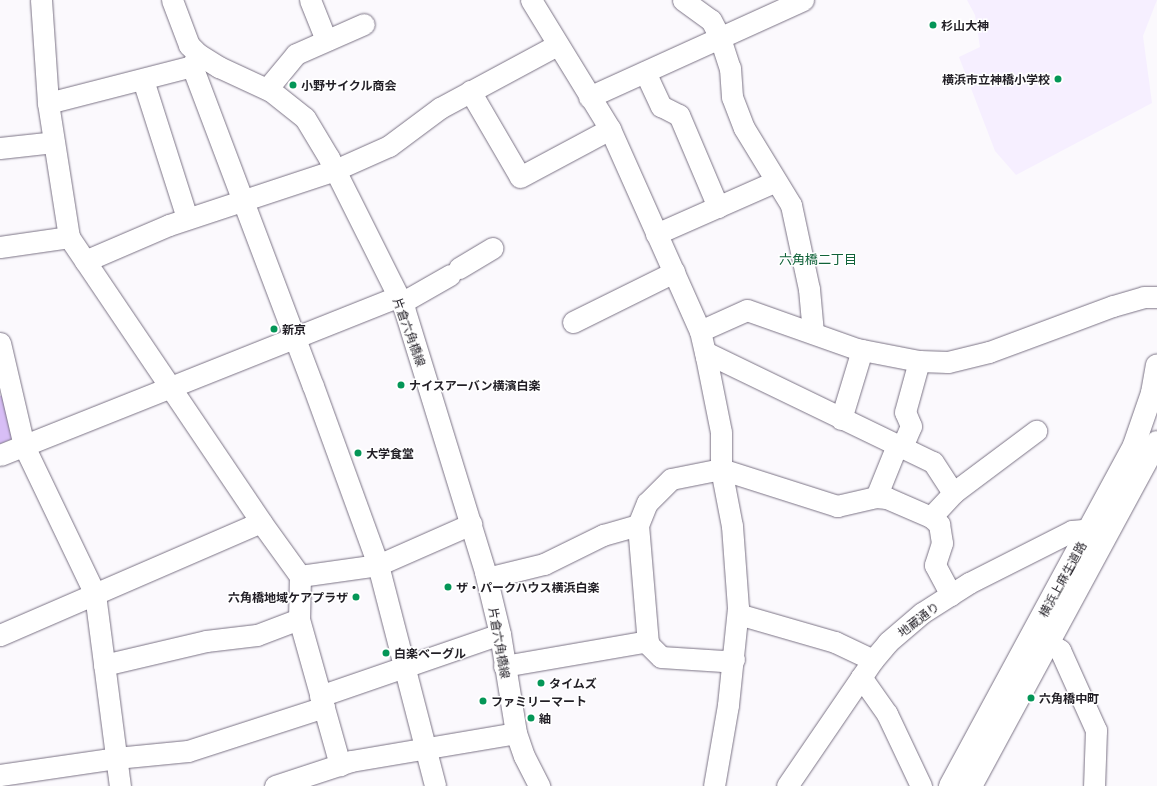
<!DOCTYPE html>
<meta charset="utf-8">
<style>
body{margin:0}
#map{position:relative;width:1157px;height:786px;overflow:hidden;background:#fbf9fd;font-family:Georgia,"Noto Sans JP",serif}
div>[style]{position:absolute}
.built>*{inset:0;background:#f6efff}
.green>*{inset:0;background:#d8bef6}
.roads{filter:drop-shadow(0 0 1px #7b7385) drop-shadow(0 0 1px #7b7385)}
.minor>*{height:21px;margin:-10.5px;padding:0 10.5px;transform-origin:10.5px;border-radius:10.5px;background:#fff}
.major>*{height:22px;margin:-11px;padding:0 11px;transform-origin:11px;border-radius:11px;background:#fff}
.dots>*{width:11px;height:11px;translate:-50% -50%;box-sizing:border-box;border:2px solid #fff;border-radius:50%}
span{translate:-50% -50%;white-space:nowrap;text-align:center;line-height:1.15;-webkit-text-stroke:3px #fff;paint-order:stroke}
.poi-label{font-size:12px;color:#221f26;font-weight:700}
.left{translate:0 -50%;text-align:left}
.right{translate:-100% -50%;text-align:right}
.street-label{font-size:12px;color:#221f26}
.neighbourhood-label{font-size:13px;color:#106239}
</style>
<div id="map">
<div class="built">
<i style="clip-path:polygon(967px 0,1157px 0,1143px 36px,1152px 103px,1016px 175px,995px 151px,959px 57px,980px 47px,975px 15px)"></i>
</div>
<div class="green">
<i style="clip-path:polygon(2px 395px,12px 439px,0 444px,0 396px)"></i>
</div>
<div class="roads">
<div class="minor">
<i style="left:41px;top:0;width:103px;rotate:86.1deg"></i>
<i style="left:48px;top:103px;width:136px;rotate:81.1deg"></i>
<i style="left:69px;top:237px;width:344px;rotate:56deg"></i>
<i style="left:261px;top:522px;width:67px;rotate:54.2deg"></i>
<i style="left:300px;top:576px;width:43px;rotate:91.3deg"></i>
<i style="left:299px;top:619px;width:152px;rotate:74.3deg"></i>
<i style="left:172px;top:0;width:48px;rotate:69.3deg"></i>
<i style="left:189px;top:45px;width:13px;rotate:45deg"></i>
<i style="left:198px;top:54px;width:25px;rotate:32deg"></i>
<i style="left:219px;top:67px;width:57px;rotate:24.8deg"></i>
<i style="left:271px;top:91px;width:43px;rotate:38.5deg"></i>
<i style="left:305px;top:118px;width:47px;rotate:59deg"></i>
<i style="left:329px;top:158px;width:168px;rotate:63.4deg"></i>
<i style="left:404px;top:308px;width:276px;rotate:72.9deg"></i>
<i style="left:485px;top:572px;width:64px;rotate:76.4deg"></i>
<i style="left:500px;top:634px;width:100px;rotate:80.8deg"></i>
<i style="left:516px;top:733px;width:24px;rotate:71deg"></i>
<i style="left:524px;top:756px;width:34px;rotate:63deg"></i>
<i style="left:310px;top:0;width:43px;rotate:68.2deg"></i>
<i style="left:531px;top:0;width:151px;rotate:58.5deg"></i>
<i style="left:610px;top:129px;width:221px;rotate:66deg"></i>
<i style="left:700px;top:331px;width:27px;rotate:77deg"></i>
<i style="left:706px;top:357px;width:76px;rotate:78.7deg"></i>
<i style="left:721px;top:432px;width:37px;rotate:90deg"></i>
<i style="left:721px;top:469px;width:58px;rotate:79.1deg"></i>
<i style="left:732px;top:526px;width:82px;rotate:85.8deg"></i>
<i style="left:738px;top:608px;width:98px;rotate:95.9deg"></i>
<i style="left:728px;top:705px;width:82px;rotate:99.8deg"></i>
<i style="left:683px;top:0;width:34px;rotate:36deg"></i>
<i style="left:711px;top:20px;width:20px;rotate:63deg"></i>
<i style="left:720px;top:38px;width:32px;rotate:72deg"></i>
<i style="left:730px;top:68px;width:29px;rotate:86deg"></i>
<i style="left:732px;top:97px;width:33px;rotate:69deg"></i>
<i style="left:744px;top:128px;width:90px;rotate:58.6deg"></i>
<i style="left:791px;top:205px;width:86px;rotate:77.9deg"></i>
<i style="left:809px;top:289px;width:44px;rotate:84.8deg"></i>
<i style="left:198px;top:54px;width:13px;rotate:117deg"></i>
<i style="left:192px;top:66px;width:342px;rotate:69.3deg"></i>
<i style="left:313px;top:386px;width:190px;rotate:70deg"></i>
<i style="left:378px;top:565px;width:228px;rotate:75.5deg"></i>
<i style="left:645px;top:72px;width:38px;rotate:65deg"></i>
<i style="left:661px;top:106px;width:20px;rotate:27deg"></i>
<i style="left:679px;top:115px;width:100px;rotate:67deg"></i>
<i style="left:143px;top:80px;width:145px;rotate:72.3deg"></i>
<i style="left:267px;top:89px;width:45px;rotate:-50.4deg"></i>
<i style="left:296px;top:54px;width:74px;rotate:-23.8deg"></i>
<i style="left:470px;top:91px;width:99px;rotate:59.8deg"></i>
<i style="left:520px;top:177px;width:102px;rotate:-28.1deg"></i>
<i style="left:589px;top:97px;width:235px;rotate:-24.4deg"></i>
<i style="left:48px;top:103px;width:149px;rotate:-14.4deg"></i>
<i style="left:0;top:148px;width:54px;rotate:-6.3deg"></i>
<i style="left:656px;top:234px;width:131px;rotate:-23.8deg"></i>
<i style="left:0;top:247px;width:70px;rotate:-8.2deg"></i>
<i style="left:85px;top:261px;width:91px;rotate:-23.2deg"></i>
<i style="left:169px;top:225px;width:175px;rotate:-18.3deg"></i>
<i style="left:335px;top:170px;width:59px;rotate:-24deg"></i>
<i style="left:389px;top:146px;width:64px;rotate:-36.7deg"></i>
<i style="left:440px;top:108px;width:133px;rotate:-28.3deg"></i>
<i style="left:459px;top:268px;width:39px;rotate:-31deg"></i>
<i style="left:401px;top:303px;width:56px;rotate:-29.7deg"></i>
<i style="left:573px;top:322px;width:113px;rotate:-26.3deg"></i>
<i style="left:700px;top:331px;width:51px;rotate:-24.1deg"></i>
<i style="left:747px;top:310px;width:117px;rotate:19.5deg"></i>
<i style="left:857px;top:349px;width:63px;rotate:11deg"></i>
<i style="left:919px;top:361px;width:29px;rotate:2deg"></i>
<i style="left:948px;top:362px;width:42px;rotate:-13.7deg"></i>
<i style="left:989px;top:352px;width:132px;rotate:-20.4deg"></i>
<i style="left:1113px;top:306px;width:32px;rotate:-16deg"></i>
<i style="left:1144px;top:297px;width:13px"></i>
<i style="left:0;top:343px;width:106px;rotate:76.9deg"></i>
<i style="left:24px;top:446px;width:164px;rotate:64.4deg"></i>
<i style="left:95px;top:594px;width:194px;rotate:82.6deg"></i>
<i style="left:705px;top:352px;width:253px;rotate:25.8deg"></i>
<i style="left:933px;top:462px;width:37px;rotate:57deg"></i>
<i style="left:841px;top:419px;width:72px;rotate:-73.1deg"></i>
<i style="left:902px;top:447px;width:23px;rotate:-67deg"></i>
<i style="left:911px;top:426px;width:15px;rotate:-113deg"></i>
<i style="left:905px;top:412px;width:53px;rotate:-74.6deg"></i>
<i style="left:0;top:455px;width:428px;rotate:-21.7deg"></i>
<i style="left:876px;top:497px;width:56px;rotate:-68deg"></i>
<i style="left:931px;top:517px;width:33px;rotate:-47deg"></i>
<i style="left:953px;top:493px;width:104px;rotate:-36.8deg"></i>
<i style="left:300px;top:576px;width:79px;rotate:-8deg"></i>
<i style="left:378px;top:565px;width:102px;rotate:-23.8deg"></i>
<i style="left:487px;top:578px;width:59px;rotate:-13.8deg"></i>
<i style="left:544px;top:564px;width:66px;rotate:-26.2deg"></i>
<i style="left:603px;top:535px;width:36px;rotate:-16deg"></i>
<i style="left:738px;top:614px;width:101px;rotate:16.1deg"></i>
<i style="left:835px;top:642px;width:42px;rotate:25.3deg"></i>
<i style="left:0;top:635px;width:284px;rotate:-23.4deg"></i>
<i style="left:1050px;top:644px;width:12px;rotate:31deg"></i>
<i style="left:1060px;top:650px;width:88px;rotate:65.8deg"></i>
<i style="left:1096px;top:730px;width:56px;rotate:92deg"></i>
<i style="left:734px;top:659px;width:11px;rotate:170deg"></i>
<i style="left:723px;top:661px;width:62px;rotate:-176.3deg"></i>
<i style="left:661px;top:657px;width:18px;rotate:-135deg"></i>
<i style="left:648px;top:644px;width:119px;rotate:-94.8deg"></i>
<i style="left:638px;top:525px;width:24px;rotate:-68deg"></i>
<i style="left:647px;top:503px;width:34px;rotate:-45deg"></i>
<i style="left:671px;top:479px;width:51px;rotate:-11.3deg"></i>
<i style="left:721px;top:469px;width:122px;rotate:17.7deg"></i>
<i style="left:837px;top:506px;width:40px;rotate:-13deg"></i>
<i style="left:876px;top:497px;width:11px;rotate:5deg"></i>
<i style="left:887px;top:498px;width:48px;rotate:23.4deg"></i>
<i style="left:931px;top:517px;width:11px;rotate:41deg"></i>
<i style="left:939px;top:524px;width:19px;rotate:81deg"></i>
<i style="left:942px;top:543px;width:23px;rotate:108deg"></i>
<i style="left:935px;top:565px;width:34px;rotate:62deg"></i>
<i style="left:104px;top:665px;width:105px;rotate:-13.2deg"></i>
<i style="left:206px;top:641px;width:51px;rotate:-6.7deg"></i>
<i style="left:257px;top:635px;width:45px;rotate:-20.9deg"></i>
<i style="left:504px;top:666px;width:146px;rotate:-9.8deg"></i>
<i style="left:861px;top:677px;width:45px;rotate:54.9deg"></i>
<i style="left:887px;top:714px;width:80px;rotate:64.7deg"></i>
<i style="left:320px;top:696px;width:190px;rotate:-19deg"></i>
<i style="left:0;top:775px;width:117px;rotate:-8.3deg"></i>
<i style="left:116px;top:758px;width:72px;rotate:-5.6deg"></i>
<i style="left:188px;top:751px;width:143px;rotate:-17.9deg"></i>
<i style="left:275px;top:786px;width:80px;rotate:-18.2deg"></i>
<i style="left:351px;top:761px;width:167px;rotate:-9.6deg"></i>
<i style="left:787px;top:786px;width:153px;rotate:-55.7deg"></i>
<i style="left:873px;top:660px;width:23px;rotate:-50deg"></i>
<i style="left:888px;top:642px;width:45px;rotate:-40.5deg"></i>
<i style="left:922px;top:613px;width:56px;rotate:-32.6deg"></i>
<i style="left:969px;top:583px;width:115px;rotate:-26.8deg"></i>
<i style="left:1072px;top:531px;width:11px;rotate:-5deg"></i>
<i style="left:1083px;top:530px;width:22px;rotate:34deg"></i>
</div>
<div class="major">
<i style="left:950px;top:786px;width:387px;rotate:-61.6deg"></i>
<i style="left:1134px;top:445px;width:55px;rotate:-70.9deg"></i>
<i style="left:1152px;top:393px;width:28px;rotate:-80deg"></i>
<i style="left:971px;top:786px;width:391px;rotate:-61.6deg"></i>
</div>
</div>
<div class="dots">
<i style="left:933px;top:25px;background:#049657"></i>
<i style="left:1058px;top:79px;background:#049657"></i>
<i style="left:293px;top:85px;background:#049657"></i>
<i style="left:274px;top:329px;background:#049657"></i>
<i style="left:401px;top:385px;background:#049657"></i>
<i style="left:358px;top:453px;background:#049657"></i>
<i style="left:448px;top:587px;background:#049657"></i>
<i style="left:356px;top:597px;background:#049657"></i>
<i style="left:386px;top:653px;background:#049657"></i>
<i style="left:541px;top:683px;background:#049657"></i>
<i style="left:1031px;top:698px;background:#049657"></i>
<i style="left:483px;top:701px;background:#049657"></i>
<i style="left:531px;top:718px;background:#049657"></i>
</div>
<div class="poi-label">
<span class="left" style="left:941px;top:25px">杉山大神</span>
<span class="right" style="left:1050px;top:79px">横浜市立神橋小学校</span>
<span class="left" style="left:301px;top:85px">小野サイクル商会</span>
<span class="left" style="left:282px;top:329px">新京</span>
<span class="left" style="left:409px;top:385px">ナイスアーバン横濱白楽</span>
<span class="left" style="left:366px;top:453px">大学食堂</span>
<span class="left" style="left:456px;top:587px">ザ・パークハウス横浜白楽</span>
<span class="right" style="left:348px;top:597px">六角橋地域ケアプラザ</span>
<span class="left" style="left:394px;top:653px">白楽ベーグル</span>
<span class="left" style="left:549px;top:683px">タイムズ</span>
<span class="left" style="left:1039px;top:698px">六角橋中町</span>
<span class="left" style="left:491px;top:701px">ファミリーマート</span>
<span class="left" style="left:539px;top:718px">紬</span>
</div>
<div class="street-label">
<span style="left:410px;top:332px;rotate:70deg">片倉六角橋線</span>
<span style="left:1062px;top:579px;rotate:-61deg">横浜上麻生道路</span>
<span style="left:918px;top:619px;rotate:-37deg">地蔵通り</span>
<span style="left:500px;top:643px;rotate:80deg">片倉六角橋線</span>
</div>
<div class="neighbourhood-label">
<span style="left:818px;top:259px">六角橋二丁目</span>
</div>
</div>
